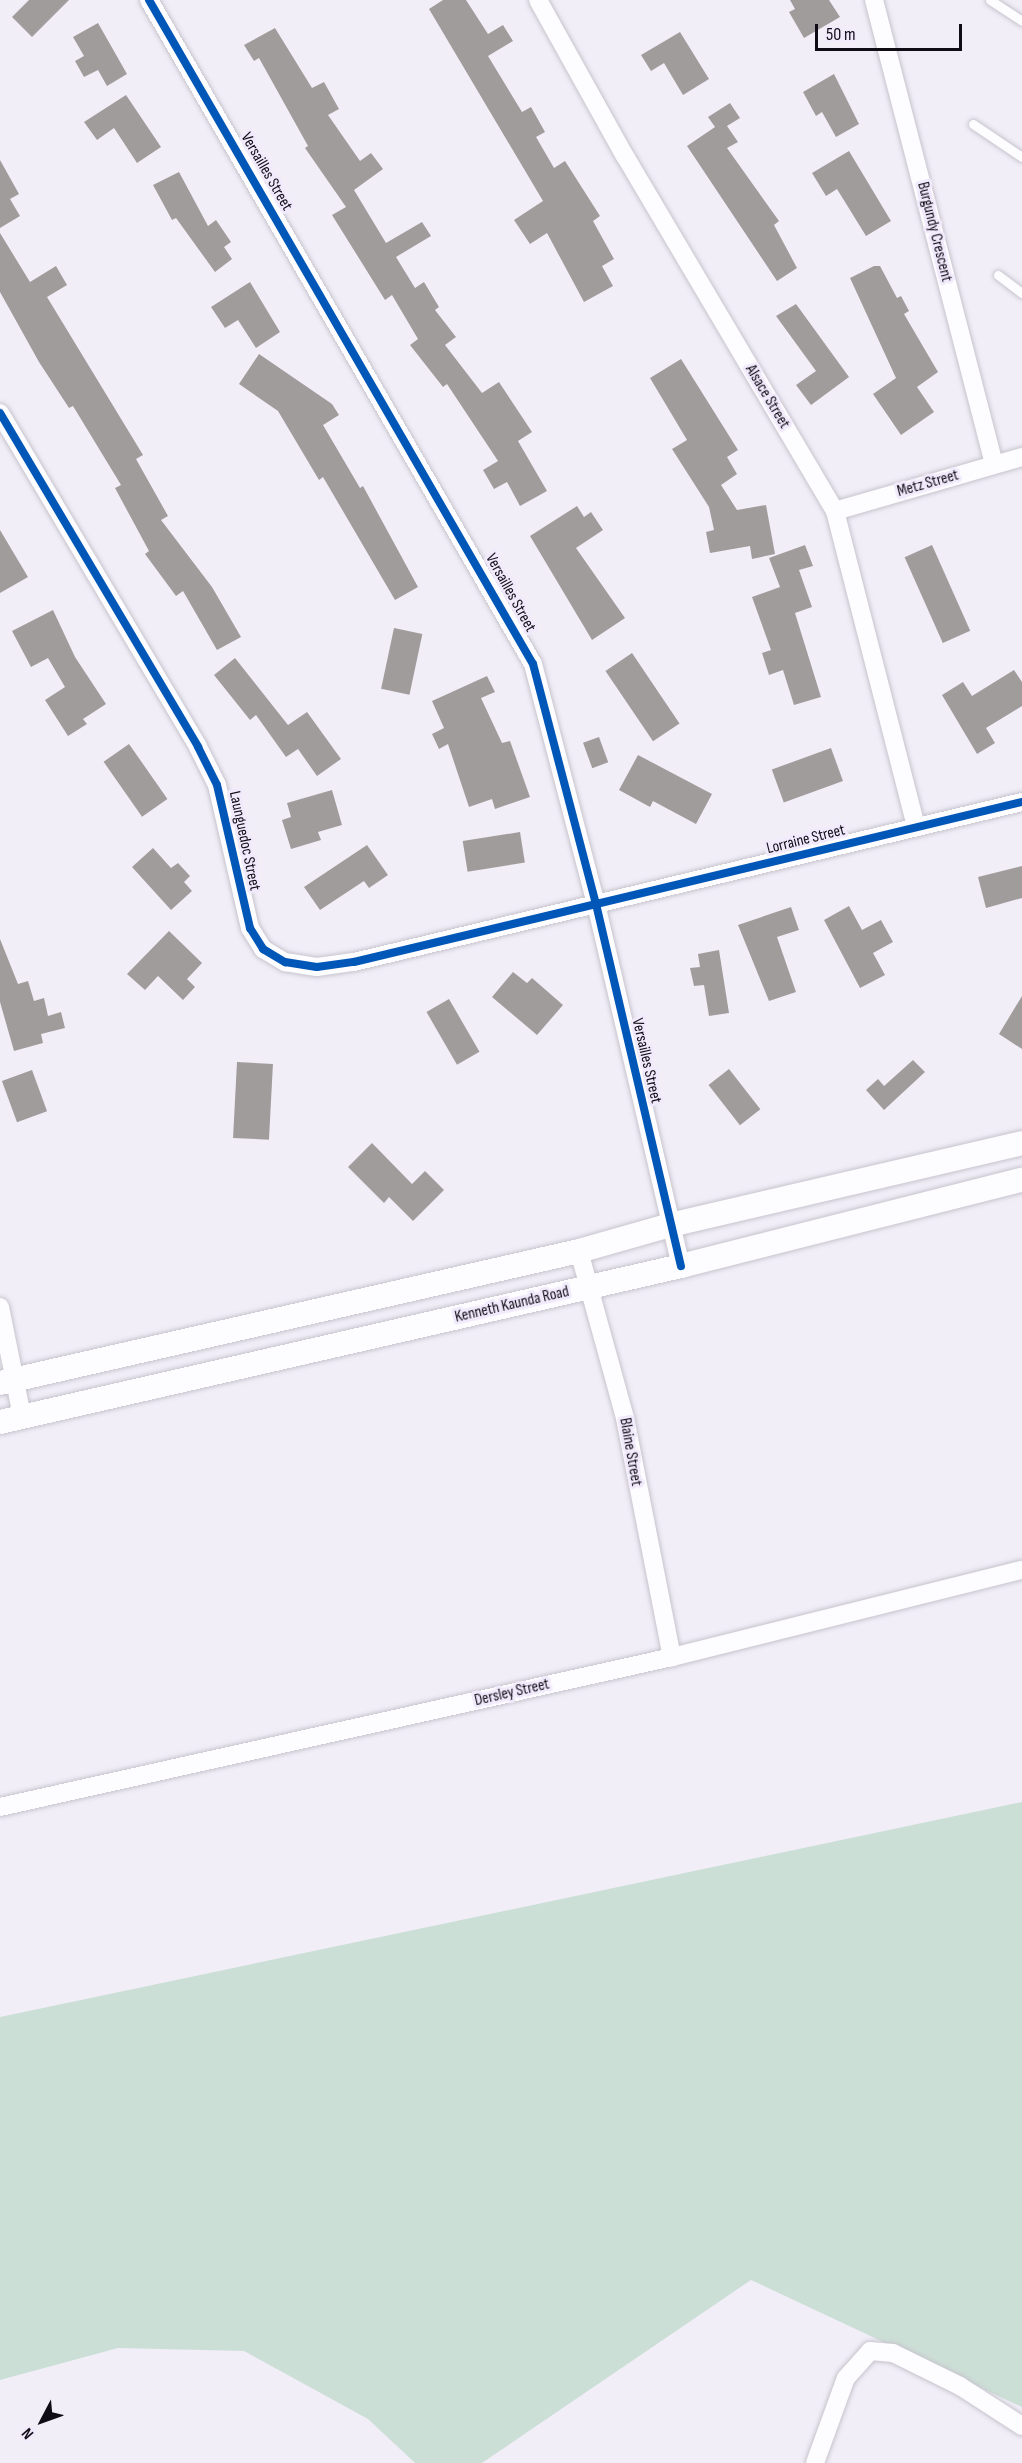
<!DOCTYPE html>
<style>
body{margin:0}
#map{position:relative;width:1022px;height:2463px;overflow:hidden;background:#f1eef8;font-family:"Sofia Sans Condensed",sans-serif}
div>[style]{position:absolute}
.green>*{inset:0;background:#ccdfd6}
.building>*{inset:0;background:#a19c9c;transform-origin:0 0}
.roads{filter:drop-shadow(0 0 2px #c7c4cd) drop-shadow(0 0 2px #c7c4cd)}
.lane>*{height:9px;margin:-4.5px;padding:0 4.5px;transform-origin:4.5px;border-radius:4.5px;background:#fdfcfe}
.street>*{height:18px;margin:-9px;padding:0 9px;transform-origin:9px;border-radius:9px;background:#fdfcfe}
.secondary>*{height:24px;margin:-12px;padding:0 12px;transform-origin:12px;border-radius:12px;background:#fdfcfe}
.cycleway>*{height:8px;margin:-4px;padding:0 4px;transform-origin:4px;border-radius:4px;background:#0057b8}
span{translate:-50% -50%;white-space:nowrap;text-align:center;line-height:1.15;-webkit-text-stroke:6px #f0eafc;paint-order:stroke}
.street-label{font-size:16px;color:#0f0c15}
.north{position:absolute;left:12px;top:2391px;width:60px;height:60px;-webkit-text-stroke:4px #f0eafc;paint-order:stroke;rotate:229deg;font-size:16px;font-weight:700;line-height:24px;text-align:center;color:#0f0c15}
.north::after{content:'';display:block;margin:auto;width:21px;height:27px;background:#0f0c15;clip-path:polygon(50% 0,100% 100%,50% 72%,0 100%)}
.scale{position:absolute;left:815px;top:24px;width:147px;height:27px;box-sizing:border-box;border:3px solid #0f0c15;border-top:0;padding-left:8px;font-size:18px;line-height:21px;white-space:nowrap;color:#0f0c15;-webkit-text-stroke:4px #f0eafc;paint-order:stroke}
</style>
<div id="map">
<div class="green">
<i style="clip-path:polygon(1022px 1802px,1022px 2407px,751px 2280px,482px 2463px,415px 2463px,368px 2419px,244px 2351px,118px 2348px,0 2380px,0 2017px)"></i>
</div>
<div class="building">
<i style="clip-path:polygon(29px 0,69px 0,32px 37px,12px 17px)"></i>
<i style="clip-path:polygon(443px 0,466px 0,488px 34px,503px 25px,513px 41px,488px 56px,522px 112px,531px 107px,545px 132px,536px 137px,554px 168px,565px 161px,600px 216px,593px 221px,614px 259px,602px 266px,613px 286px,584px 302px,547px 233px,530px 244px,514px 220px,543px 201px,429px 9px)"></i>
<i style="clip-path:polygon(790px 0,829px 0,840px 17px,804px 38px,789px 12px,795px 9px)"></i>
<i style="clip-path:polygon(98px 23px,127px 74px,107px 86px,98px 70px,84px 77px,75px 61px,84px 56px,73px 37px)"></i>
<i style="clip-path:polygon(275px 28px,312px 88px,324px 82px,339px 109px,328px 115px,360px 161px,371px 153px,383px 169px,354px 190px,386px 243px,422px 222px,431px 236px,396px 257px,415px 288px,424px 282px,439px 307px,435px 310px,456px 337px,445px 345px,482px 393px,499px 382px,532px 432px,518px 441px,547px 491px,520px 506px,507px 482px,494px 489px,483px 470px,498px 461px,447px 384px,443px 387px,410px 345px,418px 339px,392px 295px,385px 300px,332px 215px,346px 207px,305px 148px,308px 146px,259px 58px,254px 61px,244px 45px)"></i>
<i style="clip-path:polygon(680px 32px,709px 79px,683px 95px,664px 63px,651px 71px,641px 55px)"></i>
<i style="clip-path:polygon(834px 74px,859px 124px,836px 137px,822px 112px,816px 116px,803px 92px)"></i>
<i style="clip-path:polygon(126px 95px,161px 147px,137px 163px,114px 128px,97px 140px,84px 122px)"></i>
<i style="clip-path:polygon(730px 103px,740px 118px,727px 126px,738px 142px,727px 148px,779px 221px,774px 225px,797px 268px,777px 281px,687px 146px,715px 127px,708px 117px)"></i>
<i style="clip-path:polygon(849px 151px,891px 221px,866px 236px,837px 189px,826px 196px,812px 173px)"></i>
<i style="clip-path:polygon(0 160px,19px 194px,10px 199px,20px 216px,0 228px)"></i>
<i style="clip-path:polygon(179px 172px,208px 226px,216px 220px,231px 242px,224px 247px,232px 259px,215px 272px,176px 218px,172px 220px,153px 185px)"></i>
<i style="clip-path:polygon(0 233px,30px 282px,56px 266px,67px 285px,47px 297px,143px 455px,136px 459px,168px 516px,161px 520px,212px 587px,241px 637px,217px 650px,183px 591px,176px 596px,145px 554px,149px 551px,115px 488px,121px 485px,73px 406px,69px 408px,39px 362px,0 292px)"></i>
<i style="clip-path:polygon(874px 266px,880px 266px,897px 298px,901px 296px,909px 311px,904px 314px,938px 372px,917px 387px,934px 412px,901px 435px,873px 394px,896px 378px,850px 278px)"></i>
<i style="clip-path:polygon(250px 282px,280px 332px,256px 348px,238px 320px,225px 328px,211px 307px)"></i>
<i style="clip-path:polygon(796px 304px,849px 377px,811px 405px,796px 385px,816px 371px,776px 316px)"></i>
<i style="clip-path:polygon(259px 354px,332px 404px,339px 415px,323px 425px,360px 488px,363px 486px,418px 587px,395px 600px,323px 477px,319px 480px,278px 411px,239px 384px)"></i>
<i style="clip-path:polygon(681px 359px,738px 450px,727px 457px,737px 474px,721px 485px,737px 510px,766px 505px,775px 554px,752px 559px,750px 546px,710px 553px,706px 532px,714px 530px,709px 507px,672px 449px,687px 440px,650px 378px)"></i>
<i style="clip-path:polygon(577px 506px,584px 517px,591px 512px,603px 530px,576px 548px,625px 618px,592px 640px,530px 536px)"></i>
<i style="clip-path:polygon(0 530px,28px 577px,0 593px)"></i>
<i style="clip-path:polygon(805px 545px,813px 566px,799px 570px,812px 607px,795px 613px,821px 697px,794px 705px,783px 670px,769px 675px,762px 653px,771px 650px,752px 597px,780px 587px,769px 558px)"></i>
<i style="left:932px;top:545px;width:94px;height:30px;rotate:66deg"></i>
<i style="clip-path:polygon(53px 610px,75px 657px,106px 704px,83px 719px,87px 724px,68px 736px,45px 700px,65px 687px,48px 658px,31px 667px,12px 631px)"></i>
<i style="left:394px;top:628px;width:29px;height:62px;rotate:12deg"></i>
<i style="left:632px;top:653px;width:85px;height:32px;rotate:56deg"></i>
<i style="clip-path:polygon(235px 658px,288px 725px,307px 712px,341px 759px,317px 776px,298px 749px,286px 757px,256px 715px,250px 720px,214px 675px)"></i>
<i style="clip-path:polygon(1014px 670px,1022px 682px,1022px 706px,986px 728px,995px 743px,977px 754px,942px 695px,963px 682px,972px 696px)"></i>
<i style="clip-path:polygon(487px 676px,495px 692px,481px 698px,502px 743px,510px 741px,530px 797px,495px 809px,492px 799px,469px 807px,448px 744px,439px 749px,432px 734px,444px 728px,432px 701px)"></i>
<i style="left:599px;top:737px;width:27px;height:17px;rotate:70deg"></i>
<i style="left:129px;top:744px;width:67px;height:31px;rotate:55deg"></i>
<i style="left:831px;top:748px;width:35px;height:63px;rotate:70deg"></i>
<i style="clip-path:polygon(638px 755px,712px 794px,696px 824px,653px 801px,650px 807px,619px 790px)"></i>
<i style="clip-path:polygon(332px 790px,342px 825px,318px 832px,321px 840px,291px 849px,282px 820px,291px 817px,287px 803px)"></i>
<i style="left:520px;top:832px;width:31px;height:58px;rotate:81deg"></i>
<i style="clip-path:polygon(367px 845px,388px 875px,369px 888px,364px 881px,320px 910px,304px 887px)"></i>
<i style="clip-path:polygon(153px 848px,171px 868px,178px 863px,190px 876px,184px 882px,192px 891px,171px 910px,132px 867px)"></i>
<i style="clip-path:polygon(1022px 866px,1022px 898px,986px 908px,978px 877px)"></i>
<i style="clip-path:polygon(849px 906px,862px 930px,881px 920px,893px 942px,873px 953px,885px 975px,860px 988px,824px 920px)"></i>
<i style="clip-path:polygon(791px 907px,799px 930px,777px 937px,796px 992px,769px 1001px,738px 925px)"></i>
<i style="clip-path:polygon(169px 931px,202px 963px,187px 979px,195px 987px,183px 1000px,158px 976px,145px 990px,127px 974px)"></i>
<i style="clip-path:polygon(0 939px,18px 984px,28px 981px,34px 1001px,44px 998px,48px 1016px,61px 1012px,65px 1028px,41px 1034px,43px 1043px,14px 1051px,0 1002px)"></i>
<i style="clip-path:polygon(719px 950px,729px 1013px,709px 1016px,704px 985px,694px 986px,690px 968px,700px 967px,698px 954px)"></i>
<i style="clip-path:polygon(513px 972px,527px 983px,532px 978px,563px 1005px,537px 1035px,492px 997px)"></i>
<i style="clip-path:polygon(1022px 996px,1022px 1049px,999px 1034px)"></i>
<i style="left:449px;top:999px;width:61px;height:26px;rotate:60deg"></i>
<i style="clip-path:polygon(913px 1060px,925px 1072px,884px 1110px,866px 1090px,878px 1079px,884px 1086px)"></i>
<i style="left:237px;top:1062px;width:36px;height:76px;rotate:3deg"></i>
<i style="left:729px;top:1069px;width:51px;height:26px;rotate:52deg"></i>
<i style="left:32px;top:1070px;width:44px;height:32px;rotate:70deg"></i>
<i style="clip-path:polygon(372px 1143px,412px 1184px,425px 1171px,444px 1190px,413px 1221px,389px 1197px,384px 1203px,348px 1167px)"></i>
</div>
<div class="roads">
<div class="lane">
<i style="left:990px;top:0;width:38px;rotate:33deg"></i>
<i style="left:973px;top:124px;width:59px;rotate:34deg"></i>
<i style="left:998px;top:275px;width:30px;rotate:37deg"></i>
</div>
<div class="street">
<i style="left:149px;top:0;width:767px;rotate:59.96deg"></i>
<i style="left:533px;top:664px;width:248px;rotate:75.3deg"></i>
<i style="left:596px;top:904px;width:372px;rotate:76.8deg"></i>
<i style="left:538px;top:0;width:179px;rotate:60.9deg"></i>
<i style="left:625px;top:156px;width:412px;rotate:59.4deg"></i>
<i style="left:835px;top:511px;width:326px;rotate:75.6deg"></i>
<i style="left:874px;top:0;width:479px;rotate:75.5deg"></i>
<i style="left:0;top:413px;width:388px;rotate:59.3deg"></i>
<i style="left:198px;top:747px;width:42px;rotate:63.4deg"></i>
<i style="left:217px;top:785px;width:147px;rotate:77deg"></i>
<i style="left:250px;top:928px;width:25px;rotate:58deg"></i>
<i style="left:263px;top:949px;width:26px;rotate:31deg"></i>
<i style="left:285px;top:962px;width:32px;rotate:9deg"></i>
<i style="left:317px;top:967px;width:37px;rotate:-8deg"></i>
<i style="left:354px;top:962px;width:687px;rotate:-13.47deg"></i>
<i style="left:835px;top:511px;width:195px;rotate:-16.1deg"></i>
<i style="left:579px;top:1251px;width:173px;rotate:74.6deg"></i>
<i style="left:625px;top:1418px;width:244px;rotate:78.9deg"></i>
<i style="left:0;top:1307px;width:111px;rotate:78.6deg"></i>
<i style="left:0;top:1807px;width:689px;rotate:-12.58deg"></i>
<i style="left:672px;top:1657px;width:361px;rotate:-14deg"></i>
<i style="left:815px;top:2463px;width:90px;rotate:-70deg"></i>
<i style="left:846px;top:2378px;width:36px;rotate:-48deg"></i>
<i style="left:870px;top:2351px;width:23px;rotate:5deg"></i>
<i style="left:893px;top:2353px;width:75px;rotate:26.2deg"></i>
<i style="left:960px;top:2386px;width:74px;rotate:32.8deg"></i>
</div>
<div class="secondary">
<i style="left:0;top:1383px;width:594px;rotate:-12.84deg"></i>
<i style="left:579px;top:1251px;width:95px;rotate:-15.9deg"></i>
<i style="left:670px;top:1225px;width:361px;rotate:-13.1deg"></i>
<i style="left:0;top:1422px;width:699px;rotate:-12.9deg"></i>
<i style="left:681px;top:1266px;width:352px;rotate:-14.2deg"></i>
</div>
</div>
<div class="cycleway">
<i style="left:149px;top:0;width:767px;rotate:59.96deg"></i>
<i style="left:533px;top:664px;width:248px;rotate:75.3deg"></i>
<i style="left:596px;top:904px;width:372px;rotate:76.8deg"></i>
<i style="left:0;top:413px;width:388px;rotate:59.3deg"></i>
<i style="left:198px;top:747px;width:42px;rotate:63.4deg"></i>
<i style="left:217px;top:785px;width:147px;rotate:77deg"></i>
<i style="left:250px;top:928px;width:25px;rotate:58deg"></i>
<i style="left:263px;top:949px;width:26px;rotate:31deg"></i>
<i style="left:285px;top:962px;width:32px;rotate:9deg"></i>
<i style="left:317px;top:967px;width:37px;rotate:-8deg"></i>
<i style="left:354px;top:962px;width:687px;rotate:-13.47deg"></i>
</div>
<div class="street-label">
<span style="left:266px;top:172px;rotate:60deg">Versailles Street</span>
<span style="left:934px;top:232px;rotate:76deg">Burgundy Crescent</span>
<span style="left:767px;top:397px;rotate:59deg">Alsace Street</span>
<span style="left:928px;top:484px;rotate:-16deg">Metz Street</span>
<span style="left:510px;top:593px;rotate:61deg">Versailles Street</span>
<span style="left:806px;top:840px;rotate:-14deg">Lorraine Street</span>
<span style="left:244px;top:841px;rotate:78deg">Launguedoc Street</span>
<span style="left:646px;top:1061px;rotate:77deg">Versailles Street</span>
<span style="left:512px;top:1305px;rotate:-13deg">Kenneth Kaunda Road</span>
<span style="left:630px;top:1452px;rotate:80deg">Blaine Street</span>
<span style="left:512px;top:1693px;rotate:-13deg">Dersley Street</span>
</div>
<div class="north">N</div>
<div class="scale">50 m</div>
</div>
